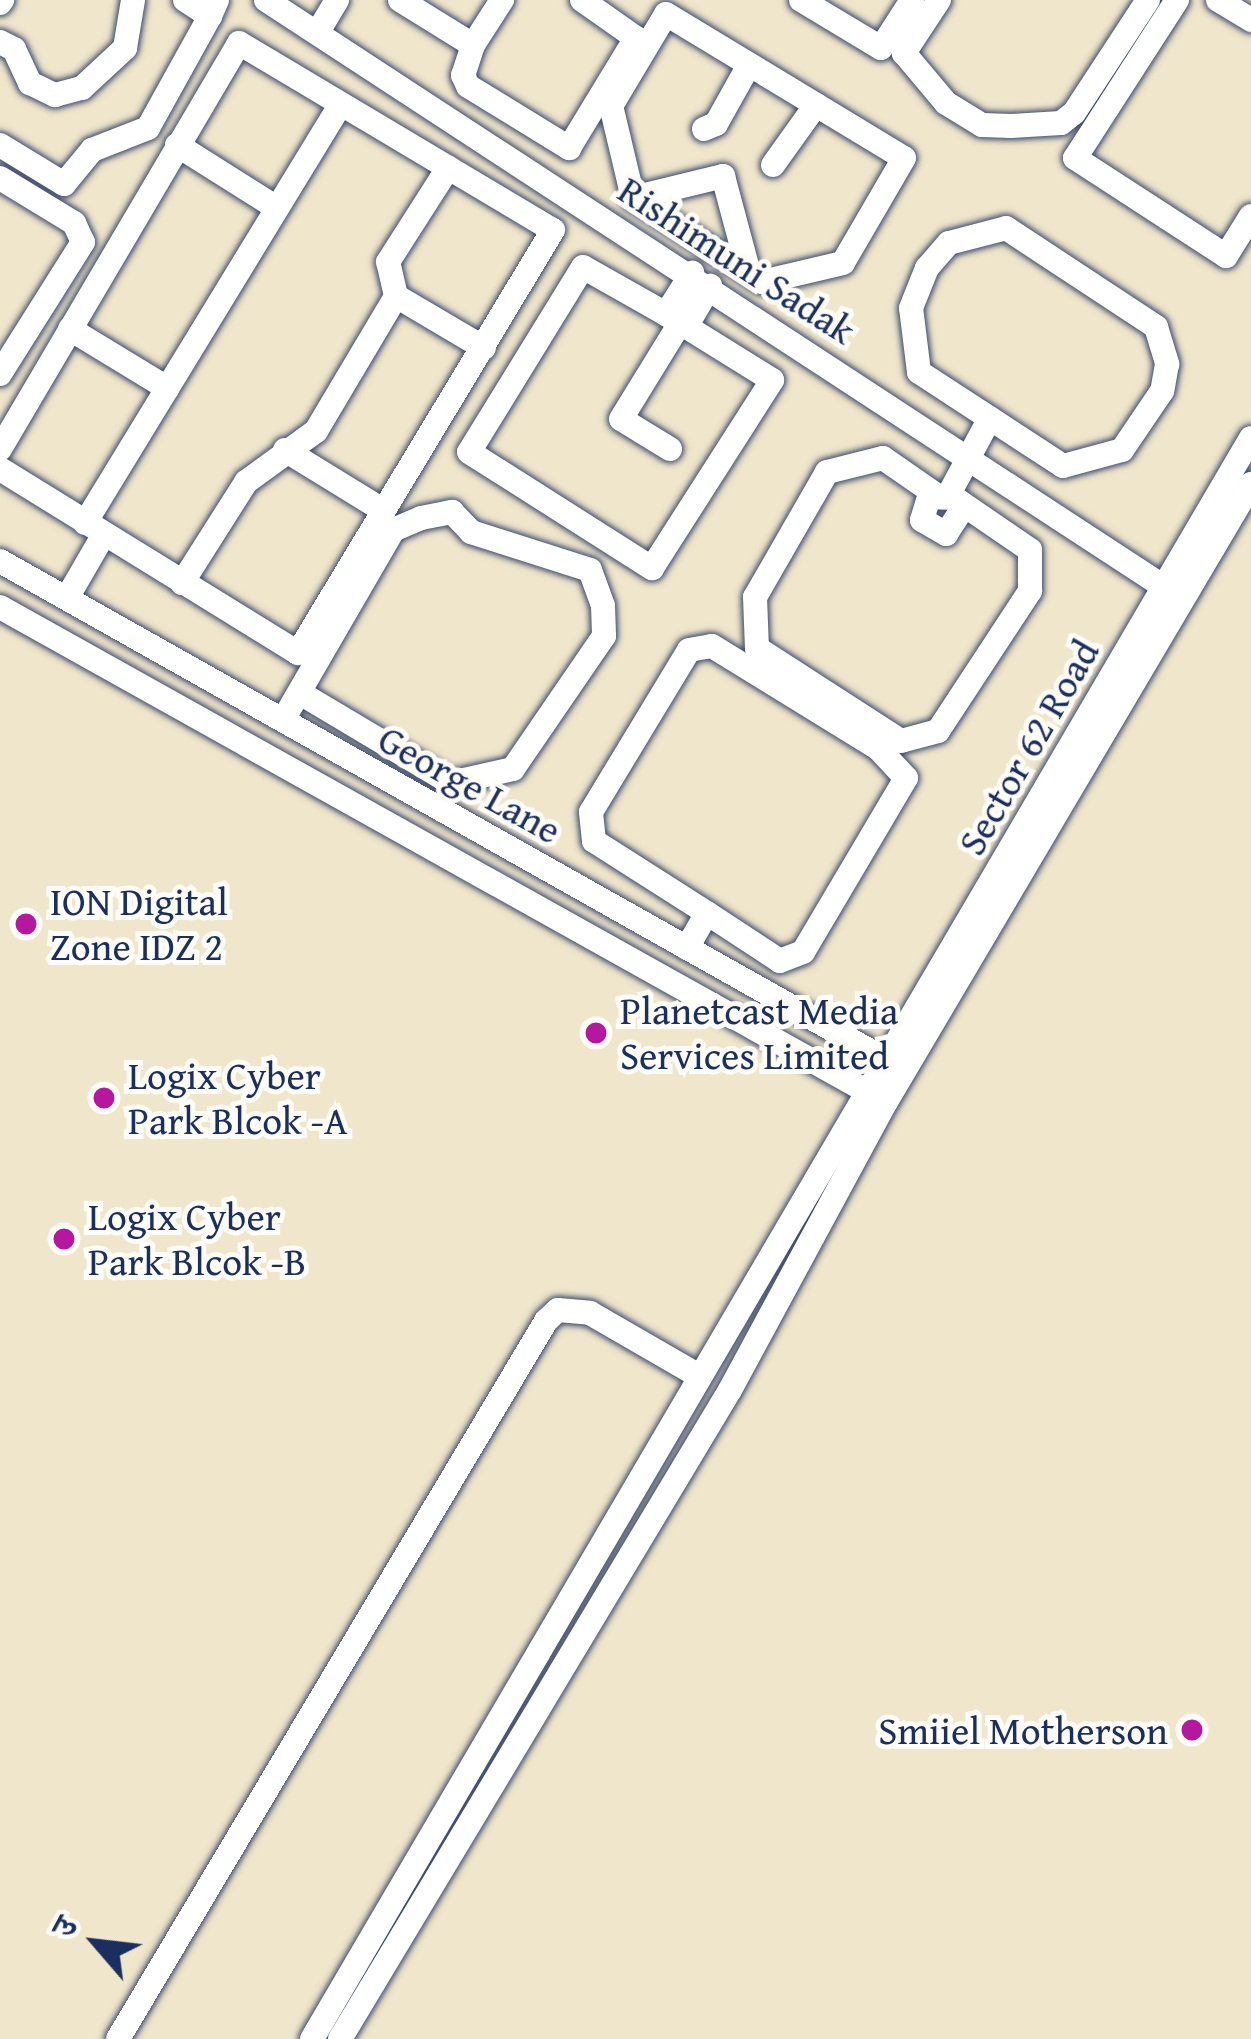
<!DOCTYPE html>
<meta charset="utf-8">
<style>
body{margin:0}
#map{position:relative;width:1251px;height:2039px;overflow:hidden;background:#f0e6cb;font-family:"Gentium Book Plus","Noto Serif Devanagari",serif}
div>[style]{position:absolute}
.roads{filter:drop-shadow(0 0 3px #3b4a6e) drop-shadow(0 0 3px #3b4a6e)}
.minor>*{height:24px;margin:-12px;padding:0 12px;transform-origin:12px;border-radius:12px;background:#fff}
.dots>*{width:33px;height:33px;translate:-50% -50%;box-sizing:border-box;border:6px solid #fdfcf7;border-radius:50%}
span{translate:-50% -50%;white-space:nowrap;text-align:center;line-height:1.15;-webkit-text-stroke:10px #fdfcf7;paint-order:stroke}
.street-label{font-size:39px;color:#1b2f5e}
.poi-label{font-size:39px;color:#1b2f5e}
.left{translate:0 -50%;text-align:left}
.right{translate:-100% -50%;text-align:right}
.north{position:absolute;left:36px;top:1883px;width:120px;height:120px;-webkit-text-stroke:9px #fdfcf7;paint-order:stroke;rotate:298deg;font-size:33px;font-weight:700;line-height:48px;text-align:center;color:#1b2f5e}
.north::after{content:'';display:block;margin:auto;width:42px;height:54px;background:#1b2f5e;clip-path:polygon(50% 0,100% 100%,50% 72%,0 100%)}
</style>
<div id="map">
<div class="roads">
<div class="minor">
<i style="left:185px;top:0;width:30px;rotate:33deg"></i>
<i style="left:210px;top:16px;width:17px;rotate:-66deg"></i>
<i style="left:266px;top:0;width:1073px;rotate:33.17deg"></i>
<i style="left:400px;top:0;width:86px;rotate:31.7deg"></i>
<i style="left:473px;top:45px;width:54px;rotate:-57.2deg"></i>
<i style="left:801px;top:0;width:93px;rotate:31deg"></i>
<i style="left:881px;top:48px;width:57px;rotate:-57.1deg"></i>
<i style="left:939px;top:0;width:64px;rotate:123.4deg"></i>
<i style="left:904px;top:53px;width:65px;rotate:50deg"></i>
<i style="left:946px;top:103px;width:42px;rotate:31.4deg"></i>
<i style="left:982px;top:125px;width:29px;rotate:2deg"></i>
<i style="left:1011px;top:126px;width:50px;rotate:-3.4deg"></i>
<i style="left:1061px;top:123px;width:16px;rotate:-38deg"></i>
<i style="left:1074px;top:113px;width:135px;rotate:-56.8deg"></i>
<i style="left:1177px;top:0;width:188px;rotate:122.8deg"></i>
<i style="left:1075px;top:158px;width:180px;rotate:33deg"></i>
<i style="left:1226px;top:256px;width:47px;rotate:-58deg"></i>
<i style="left:1218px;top:0;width:39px;rotate:31deg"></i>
<i style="left:0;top:3px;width:4px;rotate:-56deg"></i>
<i style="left:666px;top:14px;width:278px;rotate:31.2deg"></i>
<i style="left:904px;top:158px;width:121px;rotate:120.2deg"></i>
<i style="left:843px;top:263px;width:83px;rotate:166.8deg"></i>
<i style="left:762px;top:282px;width:154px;rotate:-146.9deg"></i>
<i style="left:633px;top:198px;width:95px;rotate:-103.4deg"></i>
<i style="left:611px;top:106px;width:107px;rotate:-59.1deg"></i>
<i style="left:319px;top:30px;width:35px;rotate:-59deg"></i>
<i style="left:0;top:42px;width:16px;rotate:27deg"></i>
<i style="left:14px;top:49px;width:38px;rotate:65deg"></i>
<i style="left:30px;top:83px;width:28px;rotate:26deg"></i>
<i style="left:55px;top:95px;width:28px;rotate:-15deg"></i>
<i style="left:82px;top:88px;width:59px;rotate:-42.9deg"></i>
<i style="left:125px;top:48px;width:49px;rotate:-80.5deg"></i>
<i style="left:473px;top:45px;width:32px;rotate:108deg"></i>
<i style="left:463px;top:75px;width:12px;rotate:66deg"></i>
<i style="left:468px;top:86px;width:119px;rotate:31.5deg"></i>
<i style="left:569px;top:148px;width:129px;rotate:-58.7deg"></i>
<i style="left:636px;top:38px;width:66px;rotate:-144.9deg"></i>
<i style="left:704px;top:129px;width:13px;rotate:-23deg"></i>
<i style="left:716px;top:124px;width:68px;rotate:-60.8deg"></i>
<i style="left:0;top:145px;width:75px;rotate:31.4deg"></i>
<i style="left:64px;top:184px;width:44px;rotate:-50.5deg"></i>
<i style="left:92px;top:150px;width:60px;rotate:-21.4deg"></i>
<i style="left:148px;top:128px;width:128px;rotate:-61deg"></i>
<i style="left:177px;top:145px;width:115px;rotate:32.2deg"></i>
<i style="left:773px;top:165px;width:74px;rotate:-54.4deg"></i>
<i style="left:0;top:178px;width:87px;rotate:31.3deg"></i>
<i style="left:74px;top:223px;width:21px;rotate:65deg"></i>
<i style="left:83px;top:242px;width:156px;rotate:122.2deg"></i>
<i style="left:633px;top:198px;width:93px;rotate:-13.7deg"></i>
<i style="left:723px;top:176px;width:100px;rotate:75deg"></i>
<i style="left:1006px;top:228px;width:180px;rotate:33.4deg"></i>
<i style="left:1156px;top:327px;width:39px;rotate:73deg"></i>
<i style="left:1167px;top:364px;width:27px;rotate:100deg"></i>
<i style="left:1162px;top:391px;width:71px;rotate:124.1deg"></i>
<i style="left:1122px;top:450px;width:61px;rotate:164.8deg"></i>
<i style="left:1063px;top:466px;width:172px;rotate:-146.9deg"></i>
<i style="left:919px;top:372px;width:64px;rotate:-97.1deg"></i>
<i style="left:911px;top:308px;width:43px;rotate:-68.2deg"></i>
<i style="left:927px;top:268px;width:33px;rotate:-49deg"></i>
<i style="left:949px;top:243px;width:59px;rotate:-14.7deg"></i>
<i style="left:396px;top:296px;width:102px;rotate:30.6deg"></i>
<i style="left:666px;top:314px;width:95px;rotate:-150.5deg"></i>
<i style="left:583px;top:267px;width:217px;rotate:121.6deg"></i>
<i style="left:469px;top:452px;width:217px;rotate:32.4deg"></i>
<i style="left:652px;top:568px;width:223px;rotate:-57.4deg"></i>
<i style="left:772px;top:380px;width:125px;rotate:-148.1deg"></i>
<i style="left:666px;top:314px;width:49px;rotate:-57.6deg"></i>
<i style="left:686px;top:327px;width:48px;rotate:-59.7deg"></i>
<i style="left:70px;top:329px;width:114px;rotate:31.3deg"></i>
<i style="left:0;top:449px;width:471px;rotate:-59.5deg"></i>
<i style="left:239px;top:43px;width:365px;rotate:30.8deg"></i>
<i style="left:553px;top:230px;width:494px;rotate:121.1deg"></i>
<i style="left:298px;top:653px;width:350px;rotate:-148.3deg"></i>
<i style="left:670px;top:449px;width:57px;rotate:-148.5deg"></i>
<i style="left:621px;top:419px;width:113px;rotate:-58.4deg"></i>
<i style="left:285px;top:450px;width:116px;rotate:31.6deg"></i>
<i style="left:935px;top:494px;width:63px;rotate:-145.3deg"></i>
<i style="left:883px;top:458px;width:58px;rotate:166deg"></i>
<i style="left:827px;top:472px;width:144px;rotate:119.9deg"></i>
<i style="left:755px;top:597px;width:51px;rotate:87.8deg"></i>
<i style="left:757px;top:648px;width:171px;rotate:32.9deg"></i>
<i style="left:901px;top:741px;width:38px;rotate:-15deg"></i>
<i style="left:938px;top:731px;width:168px;rotate:-56.7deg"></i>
<i style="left:1030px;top:591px;width:41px;rotate:-90deg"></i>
<i style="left:1030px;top:550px;width:92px;rotate:-145.6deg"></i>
<i style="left:954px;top:498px;width:25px;rotate:-178deg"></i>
<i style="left:929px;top:497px;width:24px;rotate:107deg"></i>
<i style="left:922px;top:520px;width:28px;rotate:30deg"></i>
<i style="left:946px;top:534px;width:30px;rotate:-57deg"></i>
<i style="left:949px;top:494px;width:86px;rotate:-61.7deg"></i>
<i style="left:85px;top:523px;width:491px;rotate:-58.6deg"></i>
<i style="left:0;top:561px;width:1029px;rotate:29.38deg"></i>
<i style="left:182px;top:583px;width:120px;rotate:-57.6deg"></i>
<i style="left:246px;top:482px;width:87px;rotate:-36.1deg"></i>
<i style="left:316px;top:431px;width:157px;rotate:-59.3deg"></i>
<i style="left:396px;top:296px;width:35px;rotate:-103deg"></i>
<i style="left:388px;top:262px;width:112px;rotate:-57.4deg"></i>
<i style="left:67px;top:598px;width:72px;rotate:-59.9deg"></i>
<i style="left:0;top:607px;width:1007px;rotate:29.19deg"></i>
<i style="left:283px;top:720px;width:220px;rotate:-59.9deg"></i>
<i style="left:393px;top:530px;width:30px;rotate:-23deg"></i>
<i style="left:421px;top:518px;width:32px;rotate:-11deg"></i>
<i style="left:452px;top:512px;width:28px;rotate:46deg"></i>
<i style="left:471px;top:532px;width:125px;rotate:17.7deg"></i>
<i style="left:590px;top:570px;width:38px;rotate:70deg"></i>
<i style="left:603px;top:606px;width:30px;rotate:88deg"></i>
<i style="left:604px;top:636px;width:161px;rotate:124.4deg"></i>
<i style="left:513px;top:769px;width:64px;rotate:167.3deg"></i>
<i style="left:451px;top:783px;width:176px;rotate:-149.2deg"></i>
<i style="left:687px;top:948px;width:40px;rotate:-60.3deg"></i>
<i style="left:707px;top:913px;width:134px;rotate:-147.5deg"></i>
<i style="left:594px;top:841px;width:29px;rotate:-96deg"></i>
<i style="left:591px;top:812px;width:189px;rotate:-58.8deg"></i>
<i style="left:689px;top:650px;width:23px;rotate:-10deg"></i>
<i style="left:712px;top:646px;width:195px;rotate:31.6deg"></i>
<i style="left:878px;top:748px;width:41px;rotate:47deg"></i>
<i style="left:906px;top:778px;width:202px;rotate:120.6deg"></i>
<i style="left:803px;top:952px;width:25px;rotate:159deg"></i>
<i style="left:780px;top:961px;width:87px;rotate:-146.7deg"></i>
<i style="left:118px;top:2039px;width:836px;rotate:-59.2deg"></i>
<i style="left:546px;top:1321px;width:16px;rotate:-43deg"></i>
<i style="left:558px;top:1310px;width:32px;rotate:5deg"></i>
<i style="left:590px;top:1313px;width:126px;rotate:30deg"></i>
<i style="left:312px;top:2039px;width:1856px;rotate:-59.61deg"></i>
<i style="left:340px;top:2039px;width:757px;rotate:-59deg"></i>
<i style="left:730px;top:1390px;width:328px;rotate:-61.6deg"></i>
<i style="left:886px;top:1102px;width:718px;rotate:-59.43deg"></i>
</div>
</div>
<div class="dots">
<i style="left:26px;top:924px;background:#b5179e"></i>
<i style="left:596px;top:1033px;background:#b5179e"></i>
<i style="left:104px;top:1098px;background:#b5179e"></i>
<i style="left:64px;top:1239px;background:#b5179e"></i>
<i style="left:1192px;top:1730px;background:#b5179e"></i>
</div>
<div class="street-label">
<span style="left:737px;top:260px;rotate:33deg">Rishimuni Sadak</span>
<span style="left:1028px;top:747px;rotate:-60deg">Sector 62 Road</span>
<span style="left:470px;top:784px;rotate:29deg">George Lane</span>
</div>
<div class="poi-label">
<span class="left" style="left:50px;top:924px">ION Digital<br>Zone IDZ 2</span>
<span class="left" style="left:620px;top:1033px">Planetcast Media<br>Services Limited</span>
<span class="left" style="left:128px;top:1098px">Logix Cyber<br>Park Blcok -A</span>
<span class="left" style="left:88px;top:1239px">Logix Cyber<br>Park Blcok -B</span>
<span class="right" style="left:1168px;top:1730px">Smiiel Motherson</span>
</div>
<div class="north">उ</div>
</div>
